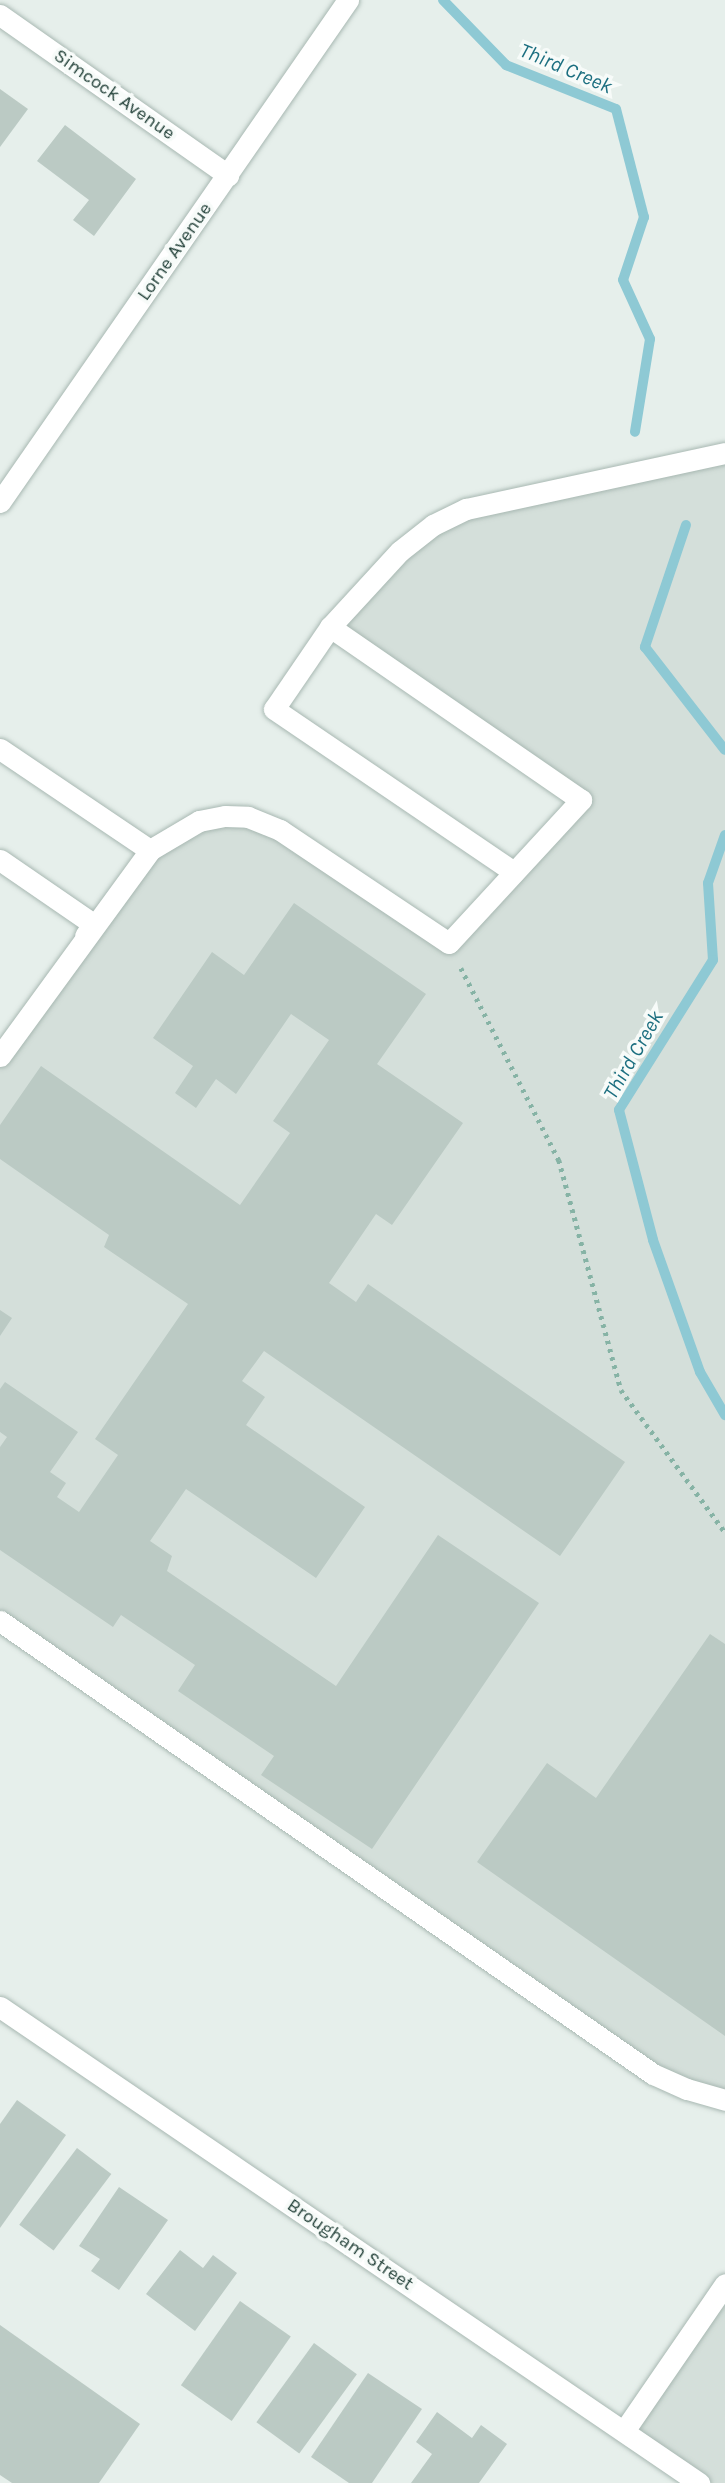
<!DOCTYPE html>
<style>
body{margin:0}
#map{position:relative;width:725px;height:2483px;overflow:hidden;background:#e6efeb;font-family:Karla,sans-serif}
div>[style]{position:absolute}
.built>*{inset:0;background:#d4dfda}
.stream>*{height:10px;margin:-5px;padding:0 5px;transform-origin:5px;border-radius:5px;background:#8ec9d4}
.building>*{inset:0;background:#bbcac4;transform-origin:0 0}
.path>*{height:4.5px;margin-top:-2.25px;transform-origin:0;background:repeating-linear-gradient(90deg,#86b3a5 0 3.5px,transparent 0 8.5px)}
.roads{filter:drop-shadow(0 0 2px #a8b8b2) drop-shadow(0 0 2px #a8b8b2)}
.minor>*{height:21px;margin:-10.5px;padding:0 10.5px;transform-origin:10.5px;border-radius:10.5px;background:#fff}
span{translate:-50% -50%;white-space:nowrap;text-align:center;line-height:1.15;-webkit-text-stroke:7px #f7fbf9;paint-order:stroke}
.street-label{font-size:19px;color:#24423a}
.water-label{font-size:21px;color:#1c6f80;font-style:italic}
</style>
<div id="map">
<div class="built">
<i style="clip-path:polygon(725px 453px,725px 2100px,687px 2089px,0 1621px,0 1056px,93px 924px,179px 830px,248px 817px,448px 943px,581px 800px,330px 627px,433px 525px)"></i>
<i style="clip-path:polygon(725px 2284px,725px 2483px,699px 2483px,624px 2431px)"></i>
</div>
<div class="stream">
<i style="left:443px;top:0;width:91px;rotate:45.9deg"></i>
<i style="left:506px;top:65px;width:118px;rotate:21.8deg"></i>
<i style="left:616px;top:109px;width:112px;rotate:75.5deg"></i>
<i style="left:644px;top:217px;width:66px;rotate:108.4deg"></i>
<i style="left:623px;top:280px;width:65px;rotate:65.4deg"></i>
<i style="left:650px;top:339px;width:94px;rotate:99.2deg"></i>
<i style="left:686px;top:525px;width:129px;rotate:108.6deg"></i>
<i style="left:645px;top:647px;width:130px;rotate:52.2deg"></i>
<i style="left:725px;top:835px;width:51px;rotate:109.5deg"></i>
<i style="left:708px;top:883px;width:77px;rotate:86.3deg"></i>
<i style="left:713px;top:960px;width:177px;rotate:122.1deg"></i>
<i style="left:619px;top:1110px;width:134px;rotate:75.3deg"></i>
<i style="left:653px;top:1240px;width:140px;rotate:70.4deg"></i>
<i style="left:700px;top:1372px;width:50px;rotate:59.8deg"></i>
</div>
<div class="building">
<i style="clip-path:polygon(0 89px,28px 109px,0 147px)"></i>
<i style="clip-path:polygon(65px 125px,136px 179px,94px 236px,73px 220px,89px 200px,37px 161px)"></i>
<i style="clip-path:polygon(294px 903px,426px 994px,377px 1064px,463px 1123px,392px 1225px,376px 1214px,329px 1283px,356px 1302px,368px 1284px,625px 1462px,560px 1556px,264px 1351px,242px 1381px,265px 1397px,246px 1425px,365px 1507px,316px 1578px,186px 1489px,150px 1541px,172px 1556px,167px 1571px,336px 1686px,438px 1535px,539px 1603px,372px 1849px,261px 1775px,274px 1756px,178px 1691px,195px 1665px,121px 1615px,113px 1627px,0 1550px,0 1447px,7px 1437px,0 1432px,0 1389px,5px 1382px,78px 1432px,50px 1472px,66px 1483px,57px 1497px,79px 1512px,118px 1455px,95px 1439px,188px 1304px,104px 1247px,109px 1235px,0 1159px,0 1125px,41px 1066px,240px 1205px,290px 1133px,273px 1121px,329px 1040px,291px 1014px,236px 1094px,216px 1079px,196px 1108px,175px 1093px,193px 1066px,153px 1038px,212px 952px,244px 975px)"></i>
<i style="clip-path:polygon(0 1310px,12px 1318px,0 1336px)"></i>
<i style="clip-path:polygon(710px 1634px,725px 1644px,725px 2036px,477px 1862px,547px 1763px,596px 1798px)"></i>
<i style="clip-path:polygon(17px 2100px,66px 2135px,0 2228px,0 2124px)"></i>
<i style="left:77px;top:2148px;width:43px;height:96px;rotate:37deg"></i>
<i style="clip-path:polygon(119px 2187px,168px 2220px,119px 2290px,91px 2271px,100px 2259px,79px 2246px)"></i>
<i style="clip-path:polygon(180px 2250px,203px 2268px,213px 2255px,237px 2273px,195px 2331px,146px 2294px)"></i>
<i style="left:240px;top:2301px;width:62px;height:103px;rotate:35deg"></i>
<i style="clip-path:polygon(0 2325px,140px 2424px,99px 2483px,12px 2483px,0 2475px)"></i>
<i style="left:314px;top:2343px;width:53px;height:98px;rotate:36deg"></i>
<i style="clip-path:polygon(368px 2373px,422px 2409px,372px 2483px,349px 2483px,311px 2457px)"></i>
<i style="clip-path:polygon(437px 2412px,472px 2438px,481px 2425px,507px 2444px,479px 2483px,411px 2483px,432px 2454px,416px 2442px)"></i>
</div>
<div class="path">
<i style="left:461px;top:968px;width:216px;rotate:63deg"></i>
<i style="left:559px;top:1160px;width:238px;rotate:74.9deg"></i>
<i style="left:621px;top:1390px;width:176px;rotate:53.8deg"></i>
</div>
<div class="roads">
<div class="minor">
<i style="left:0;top:15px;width:279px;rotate:35.1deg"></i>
<i style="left:0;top:502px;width:611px;rotate:-55.27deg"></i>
<i style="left:330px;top:627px;width:99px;rotate:124.3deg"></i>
<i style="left:274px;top:709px;width:290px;rotate:34.2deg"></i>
<i style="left:0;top:749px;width:181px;rotate:34deg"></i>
<i style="left:0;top:860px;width:113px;rotate:34.5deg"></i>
<i style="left:93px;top:924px;width:14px;rotate:124deg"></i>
<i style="left:0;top:1056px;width:255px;rotate:-53.9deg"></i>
<i style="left:150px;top:850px;width:57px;rotate:-30.6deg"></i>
<i style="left:199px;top:821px;width:26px;rotate:-11deg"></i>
<i style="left:225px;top:816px;width:23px;rotate:2deg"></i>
<i style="left:248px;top:817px;width:35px;rotate:22deg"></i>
<i style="left:280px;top:830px;width:203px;rotate:33.8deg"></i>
<i style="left:449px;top:943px;width:195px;rotate:-47.3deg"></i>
<i style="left:581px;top:800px;width:305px;rotate:-145.4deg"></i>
<i style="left:330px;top:627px;width:103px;rotate:-47.4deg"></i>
<i style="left:400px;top:551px;width:42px;rotate:-38.2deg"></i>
<i style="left:433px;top:525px;width:37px;rotate:-26deg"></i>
<i style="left:466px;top:509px;width:265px;rotate:-12.2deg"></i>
<i style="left:0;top:1621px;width:795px;rotate:34.75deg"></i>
<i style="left:653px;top:2074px;width:37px;rotate:24deg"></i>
<i style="left:687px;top:2089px;width:40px;rotate:16deg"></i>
<i style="left:0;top:2007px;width:846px;rotate:34.25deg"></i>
<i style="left:624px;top:2431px;width:178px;rotate:-55.5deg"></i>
</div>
</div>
<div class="street-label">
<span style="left:114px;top:95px;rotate:35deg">Simcock Avenue</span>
<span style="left:175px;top:252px;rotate:-55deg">Lorne Avenue</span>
<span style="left:350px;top:2245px;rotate:34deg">Brougham Street</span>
</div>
<div class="water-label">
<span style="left:566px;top:68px;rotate:23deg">Third Creek</span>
<span style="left:633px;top:1055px;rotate:-60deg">Third Creek</span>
</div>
</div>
